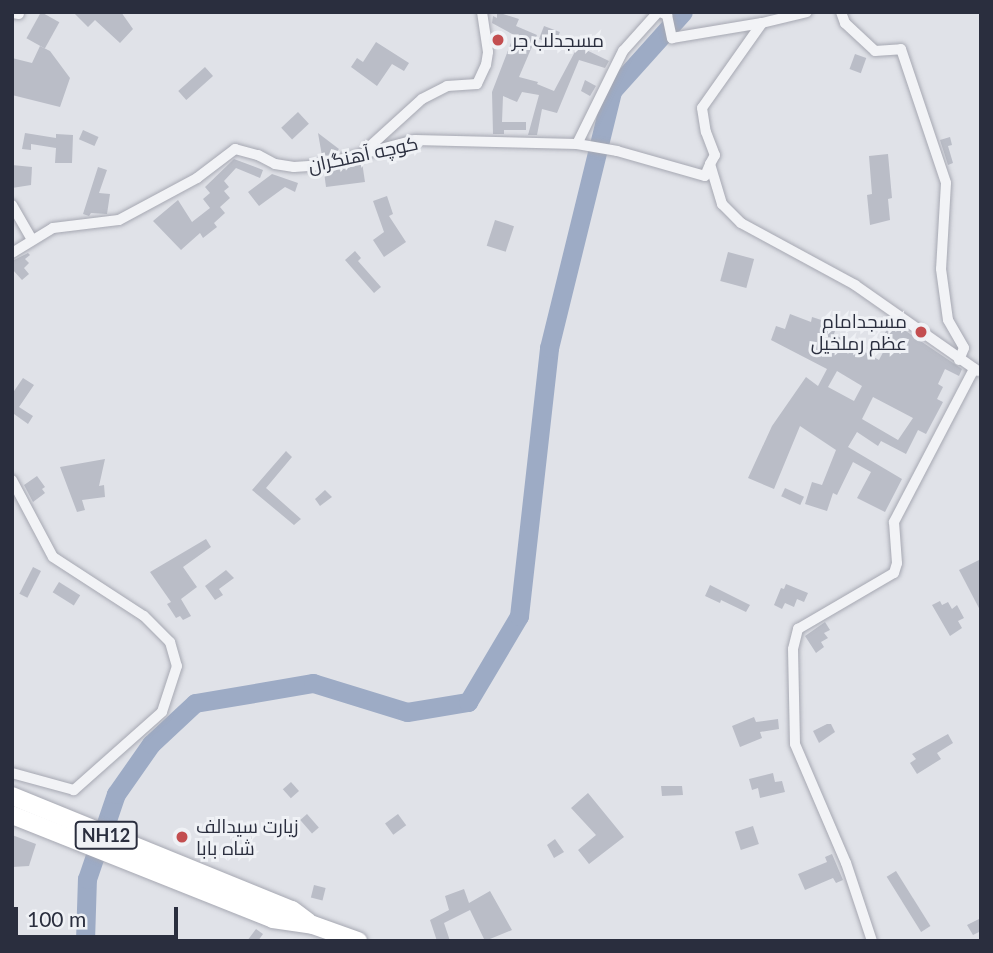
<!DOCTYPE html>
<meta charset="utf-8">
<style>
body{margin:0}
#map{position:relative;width:993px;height:953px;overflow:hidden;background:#e0e2e8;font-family:Lato,Cairo,sans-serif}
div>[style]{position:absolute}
.river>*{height:19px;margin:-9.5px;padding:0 9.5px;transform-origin:9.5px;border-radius:9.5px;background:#9dabc5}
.building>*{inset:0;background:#babdc7;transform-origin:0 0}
.roads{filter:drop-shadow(0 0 2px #a6a8b2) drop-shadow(0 0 2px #a6a8b2)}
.minor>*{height:10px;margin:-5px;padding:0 5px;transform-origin:5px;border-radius:5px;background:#f2f3f6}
.trunk>*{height:18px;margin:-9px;padding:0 9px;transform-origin:9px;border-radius:9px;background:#fff}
.dots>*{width:19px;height:19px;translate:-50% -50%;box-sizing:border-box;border:4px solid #eff1f5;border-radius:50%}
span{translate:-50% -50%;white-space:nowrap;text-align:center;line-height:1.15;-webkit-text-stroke:6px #eff1f5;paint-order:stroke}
.shield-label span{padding:2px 5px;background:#eff1f5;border:2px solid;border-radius:5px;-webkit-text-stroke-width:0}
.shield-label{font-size:18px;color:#2a2e3e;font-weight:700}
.poi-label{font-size:19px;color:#2a2e3e}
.left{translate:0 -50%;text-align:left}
.right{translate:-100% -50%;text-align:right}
.street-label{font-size:19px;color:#2a2e3e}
.frame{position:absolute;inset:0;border:14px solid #2a2e3e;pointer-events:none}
.scale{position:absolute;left:14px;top:907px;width:164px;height:32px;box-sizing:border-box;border:4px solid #2a2e3e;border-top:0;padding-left:9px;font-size:21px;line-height:24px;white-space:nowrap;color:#2a2e3e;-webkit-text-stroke:5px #eff1f5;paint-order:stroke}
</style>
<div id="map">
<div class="river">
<i style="left:85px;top:941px;width:62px;rotate:-88.2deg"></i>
<i style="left:87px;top:879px;width:90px;rotate:-71.2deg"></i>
<i style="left:116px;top:794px;width:61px;rotate:-55deg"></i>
<i style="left:151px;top:744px;width:60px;rotate:-43deg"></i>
<i style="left:195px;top:703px;width:120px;rotate:-9.6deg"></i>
<i style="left:313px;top:683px;width:98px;rotate:17.1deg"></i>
<i style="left:407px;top:712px;width:62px;rotate:-9.3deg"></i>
<i style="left:468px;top:702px;width:100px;rotate:-59.3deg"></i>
<i style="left:519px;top:616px;width:270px;rotate:-83.6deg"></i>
<i style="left:549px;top:348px;width:265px;rotate:-76.2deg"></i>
<i style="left:612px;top:91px;width:106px;rotate:-48.1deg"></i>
</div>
<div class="building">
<i style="left:41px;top:12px;width:21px;height:30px;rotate:29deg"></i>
<i style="clip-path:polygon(73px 12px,121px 12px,133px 29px,120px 43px,95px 20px,88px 27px)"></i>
<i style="clip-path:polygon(497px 12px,519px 19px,516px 26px,537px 35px,519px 77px,538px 82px,537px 84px,554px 91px,578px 46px,609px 61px,605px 68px,579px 60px,557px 113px,542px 109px,537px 135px,528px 135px,539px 95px,522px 92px,517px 102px,503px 96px,502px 122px,526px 122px,526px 130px,504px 130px,504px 134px,493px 134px,492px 92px,514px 35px,492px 23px,493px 16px,497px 18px)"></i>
<i style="left:544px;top:26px;width:17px;height:14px;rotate:21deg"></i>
<i style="clip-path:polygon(376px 42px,409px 63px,404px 71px,392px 64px,377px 86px,351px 67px,357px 58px,363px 62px)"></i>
<i style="clip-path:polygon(40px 46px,50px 51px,70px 78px,60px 107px,12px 95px,12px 58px,32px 63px)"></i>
<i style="left:855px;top:54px;width:12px;height:16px;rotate:20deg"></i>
<i style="left:205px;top:67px;width:12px;height:36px;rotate:48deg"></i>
<i style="clip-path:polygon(585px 80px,596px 86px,590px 96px,581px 91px)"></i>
<i style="left:298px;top:112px;width:16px;height:23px;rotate:47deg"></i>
<i style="left:83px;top:130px;width:17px;height:10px;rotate:24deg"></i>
<i style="clip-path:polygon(25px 133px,56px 138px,56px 134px,73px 135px,72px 163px,55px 163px,56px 148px,31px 144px,31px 150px,22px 149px)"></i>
<i style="clip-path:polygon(318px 133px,339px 149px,336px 153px,322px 156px)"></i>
<i style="clip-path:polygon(950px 137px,952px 145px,948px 146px,953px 163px,948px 165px,940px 140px)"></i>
<i style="clip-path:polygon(888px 154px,892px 198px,888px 199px,890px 220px,870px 225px,867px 195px,872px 194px,869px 156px)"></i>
<i style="clip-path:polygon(234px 159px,263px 170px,260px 178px,236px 168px,224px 181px,229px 187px,224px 191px,230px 198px,220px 207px,225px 213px,214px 223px,217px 227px,203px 238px,200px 233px,181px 250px,153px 221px,178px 200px,192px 222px,210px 208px,203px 199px,210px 193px,205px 187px)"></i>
<i style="clip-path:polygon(362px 162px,365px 182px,326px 187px,324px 172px)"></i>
<i style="clip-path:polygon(12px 165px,32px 167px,31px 185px,12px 188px)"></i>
<i style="clip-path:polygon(98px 167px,107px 170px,99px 193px,110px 194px,107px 214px,91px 213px,89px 216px,83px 214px)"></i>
<i style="clip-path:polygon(272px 174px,298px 183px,295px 192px,285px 187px,259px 206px,248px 192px)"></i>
<i style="clip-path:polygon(387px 196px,393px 214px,389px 216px,406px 242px,384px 257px,373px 240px,384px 232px,373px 201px)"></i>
<i style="left:495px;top:220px;width:20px;height:27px;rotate:18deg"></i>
<i style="clip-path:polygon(355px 251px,361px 258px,358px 261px,381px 287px,374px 293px,345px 260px)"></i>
<i style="left:728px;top:252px;width:27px;height:30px;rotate:15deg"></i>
<i style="clip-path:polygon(28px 253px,30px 255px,25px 259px,29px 263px,24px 268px,29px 274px,22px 280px,12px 269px,12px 261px)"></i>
<i style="clip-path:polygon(evenodd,790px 314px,811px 322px,812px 317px,837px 325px,834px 334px,879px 360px,890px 339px,884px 335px,891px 321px,962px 369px,959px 376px,945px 369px,938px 384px,943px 387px,937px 399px,943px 402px,926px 434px,918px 430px,906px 454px,881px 441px,878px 446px,857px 432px,848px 447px,902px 479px,885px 512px,857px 498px,871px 472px,853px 462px,837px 495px,833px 493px,827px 511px,805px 504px,812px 482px,822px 485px,836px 450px,800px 426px,774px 489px,748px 478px,772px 426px,806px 377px,818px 386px,827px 369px,771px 340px,776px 326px,785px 329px,790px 314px,837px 371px,862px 386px,854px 401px,828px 387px,837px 371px,790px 314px,873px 397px,913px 418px,898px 440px,862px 419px,873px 397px)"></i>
<i style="clip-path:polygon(23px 378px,34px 385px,19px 407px,33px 416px,28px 424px,14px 414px,12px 418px,12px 394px)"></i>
<i style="clip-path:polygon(286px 451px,292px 457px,266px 488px,301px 519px,294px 525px,252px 490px)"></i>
<i style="clip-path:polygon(105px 459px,99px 486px,104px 485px,105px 497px,82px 500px,85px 510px,77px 512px,60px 467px)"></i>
<i style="clip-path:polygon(37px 476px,45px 487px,42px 489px,45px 493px,33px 502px,24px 485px)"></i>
<i style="left:785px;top:488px;width:21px;height:9px;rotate:25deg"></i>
<i style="clip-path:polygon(325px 490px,332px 497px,320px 506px,315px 499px)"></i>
<i style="clip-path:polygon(206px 539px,211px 547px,183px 567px,197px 587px,181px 599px,191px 616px,183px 620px,180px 616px,176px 618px,167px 604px,171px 602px,150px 572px)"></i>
<i style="clip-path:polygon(981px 559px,981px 612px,959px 570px)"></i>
<i style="left:33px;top:567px;width:9px;height:30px;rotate:27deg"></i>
<i style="clip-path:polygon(226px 570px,234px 578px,219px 589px,223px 595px,215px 600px,205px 586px)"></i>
<i style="left:59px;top:582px;width:25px;height:12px;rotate:32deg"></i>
<i style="clip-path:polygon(786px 584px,808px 593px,804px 602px,797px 599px,794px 607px,785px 603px,782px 609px,774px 605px,781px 588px,784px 589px)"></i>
<i style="clip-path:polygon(710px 585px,750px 605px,746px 612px,721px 600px,720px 603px,705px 596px)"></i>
<i style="clip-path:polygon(940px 601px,942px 605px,948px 602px,952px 609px,957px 605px,964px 618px,958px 621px,962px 628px,950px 636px,932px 605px)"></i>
<i style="clip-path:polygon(825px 622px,830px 630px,824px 633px,828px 638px,821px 642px,824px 647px,816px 653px,805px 636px)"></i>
<i style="clip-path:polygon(754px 717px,756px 722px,778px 719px,779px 729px,760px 732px,762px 738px,740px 747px,732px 726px)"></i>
<i style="clip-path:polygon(827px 724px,831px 724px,835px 732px,819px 743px,813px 731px)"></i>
<i style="clip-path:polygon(948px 734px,953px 743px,937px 753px,941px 759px,917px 774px,910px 763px,916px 759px,912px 754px)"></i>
<i style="clip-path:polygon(773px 773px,775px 782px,782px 781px,785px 792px,760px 798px,758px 788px,752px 790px,749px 779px)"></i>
<i style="left:291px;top:782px;width:12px;height:11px;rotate:48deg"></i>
<i style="clip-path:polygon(661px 786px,682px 786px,683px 795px,662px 796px)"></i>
<i style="clip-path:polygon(588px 793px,624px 837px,589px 864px,578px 850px,596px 835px,571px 808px)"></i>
<i style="left:307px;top:814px;width:18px;height:9px;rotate:49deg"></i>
<i style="left:398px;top:814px;width:14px;height:16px;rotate:54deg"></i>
<i style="left:753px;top:826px;width:19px;height:19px;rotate:72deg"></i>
<i style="clip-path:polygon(12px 835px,36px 844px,29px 866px,12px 867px)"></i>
<i style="clip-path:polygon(555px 839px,564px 852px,554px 858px,547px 845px)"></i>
<i style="clip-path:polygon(832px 854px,843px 880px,836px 883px,833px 878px,805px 890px,798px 874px,827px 862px,825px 857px)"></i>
<i style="left:896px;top:871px;width:65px;height:11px;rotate:58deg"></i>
<i style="left:314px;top:885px;width:12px;height:13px;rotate:14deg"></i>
<i style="clip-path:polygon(464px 889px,469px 903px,490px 891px,512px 930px,485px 941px,470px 910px,444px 923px,450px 941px,437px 941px,430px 920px,449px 910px,445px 896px)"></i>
<i style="clip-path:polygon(981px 918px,981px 931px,973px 935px,967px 925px)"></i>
<i style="clip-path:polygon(256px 929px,263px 934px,258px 941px,247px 941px)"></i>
</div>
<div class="roads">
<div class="minor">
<i style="left:660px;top:12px;width:8px;rotate:23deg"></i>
<i style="left:667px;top:15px;width:24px;rotate:78deg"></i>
<i style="left:672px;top:38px;width:91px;rotate:-9.5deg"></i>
<i style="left:762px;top:23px;width:104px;rotate:125.2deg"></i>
<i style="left:702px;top:108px;width:24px;rotate:81deg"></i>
<i style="left:706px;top:132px;width:25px;rotate:69deg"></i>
<i style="left:715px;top:155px;width:10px;rotate:119deg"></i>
<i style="left:710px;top:164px;width:42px;rotate:73.3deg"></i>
<i style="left:722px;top:204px;width:27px;rotate:45deg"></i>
<i style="left:741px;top:223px;width:130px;rotate:28.5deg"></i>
<i style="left:855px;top:285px;width:150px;rotate:35deg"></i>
<i style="left:841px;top:12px;width:12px;rotate:70deg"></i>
<i style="left:845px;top:23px;width:41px;rotate:43deg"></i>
<i style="left:875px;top:51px;width:26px;rotate:-4deg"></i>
<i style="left:901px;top:49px;width:141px;rotate:71.4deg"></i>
<i style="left:946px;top:183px;width:86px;rotate:93.3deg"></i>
<i style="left:941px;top:269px;width:51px;rotate:82.2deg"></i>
<i style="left:948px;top:320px;width:32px;rotate:60deg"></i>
<i style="left:964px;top:348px;width:13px;rotate:113deg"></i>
<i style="left:12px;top:13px;width:7px;rotate:8deg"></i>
<i style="left:762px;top:23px;width:46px;rotate:-13.7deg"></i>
<i style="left:577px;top:144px;width:104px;rotate:-63.7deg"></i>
<i style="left:623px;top:51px;width:52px;rotate:-48.1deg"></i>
<i style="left:367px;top:149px;width:74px;rotate:-42.3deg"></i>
<i style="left:422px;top:99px;width:28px;rotate:-27deg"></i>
<i style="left:447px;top:86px;width:30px;rotate:-4deg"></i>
<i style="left:477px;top:84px;width:21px;rotate:-65deg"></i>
<i style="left:486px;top:65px;width:13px;rotate:-81deg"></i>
<i style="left:488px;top:52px;width:40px;rotate:-98.5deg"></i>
<i style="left:12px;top:205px;width:38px;rotate:60deg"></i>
<i style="left:12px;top:253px;width:48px;rotate:-31.4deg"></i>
<i style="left:53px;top:228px;width:66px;rotate:-6.9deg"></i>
<i style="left:119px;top:220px;width:89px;rotate:-28.3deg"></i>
<i style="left:197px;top:178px;width:48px;rotate:-37.3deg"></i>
<i style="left:235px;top:149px;width:24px;rotate:15deg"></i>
<i style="left:258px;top:155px;width:19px;rotate:28deg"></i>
<i style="left:275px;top:164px;width:19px;rotate:9deg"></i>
<i style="left:294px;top:167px;width:26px;rotate:-4deg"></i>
<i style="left:320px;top:165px;width:98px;rotate:-14.7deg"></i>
<i style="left:415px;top:140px;width:162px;rotate:1.4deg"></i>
<i style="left:577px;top:144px;width:41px;rotate:9.9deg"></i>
<i style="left:617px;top:151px;width:91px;rotate:15.9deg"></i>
<i style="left:705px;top:176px;width:13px;rotate:-67deg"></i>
<i style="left:12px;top:480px;width:87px;rotate:62deg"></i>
<i style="left:53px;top:557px;width:108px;rotate:33deg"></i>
<i style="left:144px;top:616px;width:37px;rotate:45deg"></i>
<i style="left:170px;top:642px;width:25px;rotate:74deg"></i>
<i style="left:177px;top:666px;width:48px;rotate:108.1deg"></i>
<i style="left:162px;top:712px;width:118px;rotate:138.4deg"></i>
<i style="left:74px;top:790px;width:64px;rotate:-164.7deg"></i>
<i style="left:872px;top:941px;width:82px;rotate:-108.4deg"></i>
<i style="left:846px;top:863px;width:129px;rotate:-113.2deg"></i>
<i style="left:795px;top:744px;width:95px;rotate:-91.2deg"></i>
<i style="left:793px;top:649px;width:21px;rotate:-76deg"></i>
<i style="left:798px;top:629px;width:111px;rotate:-30.3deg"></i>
<i style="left:894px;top:573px;width:10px;rotate:-73deg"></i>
<i style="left:897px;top:563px;width:41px;rotate:-94.2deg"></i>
<i style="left:894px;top:522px;width:173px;rotate:-62.4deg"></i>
</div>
<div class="trunk">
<i style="left:12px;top:796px;width:302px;rotate:22.2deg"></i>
<i style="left:292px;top:910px;width:20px;rotate:37deg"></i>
<i style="left:12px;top:815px;width:281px;rotate:21.7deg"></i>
<i style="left:273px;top:919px;width:40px;rotate:8.5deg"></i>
<i style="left:313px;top:925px;width:48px;rotate:19.6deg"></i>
</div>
</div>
<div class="dots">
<i style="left:498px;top:40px;background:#c34e50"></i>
<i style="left:921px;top:332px;background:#c34e50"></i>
<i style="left:182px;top:837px;background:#c34e50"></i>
</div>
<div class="shield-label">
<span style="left:106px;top:835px">NH12</span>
</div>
<div class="poi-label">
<span class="left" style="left:512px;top:40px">مسجدلب جر</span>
<span class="right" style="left:907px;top:332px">مسجدامام<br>عظم رملخیل</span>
<span class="left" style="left:196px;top:837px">زیارت سیدالف<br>شاه بابا</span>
</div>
<div class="street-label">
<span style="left:363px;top:154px;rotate:-12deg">کوچه آهنگران</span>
</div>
<div class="frame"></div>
<div class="scale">100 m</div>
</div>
